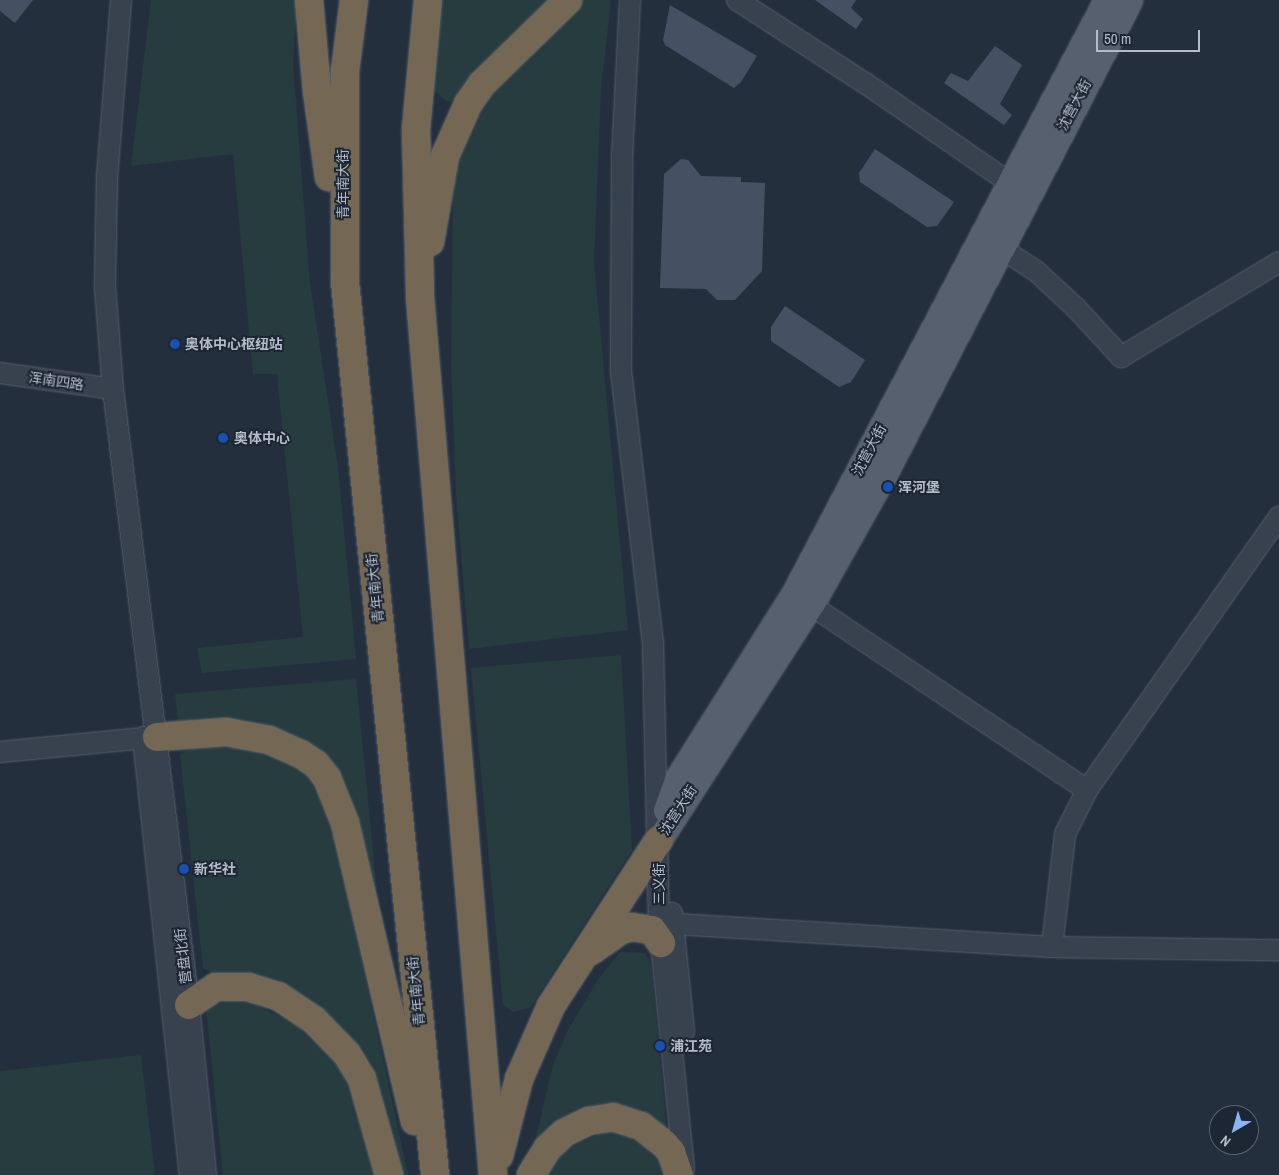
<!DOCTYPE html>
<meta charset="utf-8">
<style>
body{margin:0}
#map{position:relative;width:1279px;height:1175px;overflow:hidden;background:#242f3e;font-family:"Archivo Narrow","Noto Sans SC",sans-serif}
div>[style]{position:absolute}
.green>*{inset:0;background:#263c3f}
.building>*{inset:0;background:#455162}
.roads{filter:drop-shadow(0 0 1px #565f6c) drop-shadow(0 0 1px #565f6c)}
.minor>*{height:20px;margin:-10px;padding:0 10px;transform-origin:10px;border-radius:10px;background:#38414e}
.major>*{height:25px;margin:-12.5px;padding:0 12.5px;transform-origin:12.5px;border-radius:12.5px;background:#56606e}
.highway>*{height:28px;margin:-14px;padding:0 14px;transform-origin:14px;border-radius:14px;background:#746855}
.dots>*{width:14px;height:14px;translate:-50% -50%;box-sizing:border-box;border:2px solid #1d2633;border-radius:50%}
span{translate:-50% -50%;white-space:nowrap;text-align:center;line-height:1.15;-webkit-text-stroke:4px #1d2633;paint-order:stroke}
.street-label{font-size:14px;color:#b4bcc9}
.poi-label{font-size:14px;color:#b4bcc9;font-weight:700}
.left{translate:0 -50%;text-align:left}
.north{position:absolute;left:1209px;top:1105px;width:50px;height:50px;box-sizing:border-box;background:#1d2633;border:1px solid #59626f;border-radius:50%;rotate:218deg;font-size:14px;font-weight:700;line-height:20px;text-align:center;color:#b4bcc9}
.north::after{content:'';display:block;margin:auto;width:18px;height:22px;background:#8ab4f8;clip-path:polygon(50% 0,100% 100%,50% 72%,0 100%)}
.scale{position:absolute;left:1096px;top:30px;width:104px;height:22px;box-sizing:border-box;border:2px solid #b4bcc9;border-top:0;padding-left:6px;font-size:15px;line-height:18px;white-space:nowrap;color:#b4bcc9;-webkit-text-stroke:4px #1d2633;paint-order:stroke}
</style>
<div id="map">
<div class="green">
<i style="clip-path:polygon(151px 0,297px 0,293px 64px,310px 283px,338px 467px,356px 659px,202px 673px,197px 648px,303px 637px,277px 374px,253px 374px,233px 154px,131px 166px)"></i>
<i style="clip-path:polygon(443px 0,554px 0,454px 102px,446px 101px,434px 90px)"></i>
<i style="clip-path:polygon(582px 0,611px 0,601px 89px,594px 262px,628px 630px,469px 649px,456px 493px,451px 364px,453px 194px,459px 158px,469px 124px,488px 95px)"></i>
<i style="clip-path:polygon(621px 655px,632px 850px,530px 1008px,513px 1012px,503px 1005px,471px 668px)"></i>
<i style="clip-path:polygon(356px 679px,378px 902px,353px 804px,336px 767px,320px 748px,278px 729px,236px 722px,178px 721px,175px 694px)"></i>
<i style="clip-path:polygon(192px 747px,251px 748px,303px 770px,321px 791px,339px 855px,408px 1175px,395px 1175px,350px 1047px,203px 968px,180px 754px)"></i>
<i style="clip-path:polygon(620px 952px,646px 953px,651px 965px,667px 1132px,641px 1114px,534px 1145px,553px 1065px,567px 1032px,599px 978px)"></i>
<i style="clip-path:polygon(235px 1001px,252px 1003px,297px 1025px,336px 1061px,359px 1107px,375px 1175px,223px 1175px,206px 1006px)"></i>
<i style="clip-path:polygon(141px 1055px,155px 1175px,0 1175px,0 1071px)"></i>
<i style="clip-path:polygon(606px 1131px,624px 1134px,646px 1148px,658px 1162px,663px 1175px,548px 1175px,566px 1149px)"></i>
</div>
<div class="building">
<i style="clip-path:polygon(0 0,33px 0,15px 23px,0 11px)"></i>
<i style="clip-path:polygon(815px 0,856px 0,851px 8px,863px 19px,856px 29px)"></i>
<i style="clip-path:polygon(670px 5px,757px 56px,741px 82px,734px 88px,665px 45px,663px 40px)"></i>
<i style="clip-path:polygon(995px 46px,1022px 65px,1000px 104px,1012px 115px,1004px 125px,944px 83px,951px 73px,968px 81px)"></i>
<i style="clip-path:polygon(875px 149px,954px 202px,937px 226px,927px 227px,860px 182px,859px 173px)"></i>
<i style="clip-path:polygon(681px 159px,688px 160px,701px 176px,741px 177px,741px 182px,765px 183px,762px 271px,735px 300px,717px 300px,706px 289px,660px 288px,664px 174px)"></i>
<i style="clip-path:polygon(785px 306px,865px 360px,851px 382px,839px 387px,771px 341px,771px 327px)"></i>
</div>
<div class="roads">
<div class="minor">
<i style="left:121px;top:0;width:178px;rotate:94.5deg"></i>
<i style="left:107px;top:177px;width:109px;rotate:91.1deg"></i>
<i style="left:105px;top:286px;width:103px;rotate:85.6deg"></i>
<i style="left:113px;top:389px;width:621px;rotate:82.97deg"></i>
<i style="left:189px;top:1005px;width:171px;rotate:84.3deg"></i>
<i style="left:630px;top:0;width:160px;rotate:92.9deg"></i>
<i style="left:622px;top:160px;width:211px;rotate:90.3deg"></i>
<i style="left:621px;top:371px;width:273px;rotate:83.3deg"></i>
<i style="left:653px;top:642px;width:281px;rotate:88.8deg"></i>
<i style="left:659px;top:923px;width:247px;rotate:84.2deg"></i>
<i style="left:737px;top:0;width:153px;rotate:33deg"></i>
<i style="left:865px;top:83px;width:176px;rotate:34.6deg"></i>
<i style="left:990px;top:241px;width:55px;rotate:33.1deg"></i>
<i style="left:1036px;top:271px;width:54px;rotate:42.8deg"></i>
<i style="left:1076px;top:308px;width:67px;rotate:47.4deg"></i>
<i style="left:1121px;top:357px;width:184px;rotate:-31deg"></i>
<i style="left:0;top:373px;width:114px;rotate:8.1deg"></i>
<i style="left:800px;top:598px;width:345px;rotate:33.8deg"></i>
<i style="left:143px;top:737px;width:441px;rotate:83.9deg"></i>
<i style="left:0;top:752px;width:156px;rotate:-5.5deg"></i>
<i style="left:672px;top:913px;width:119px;rotate:84.2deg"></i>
<i style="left:659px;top:923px;width:394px;rotate:3.5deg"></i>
<i style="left:1052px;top:947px;width:227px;rotate:0.8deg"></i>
<i style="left:1052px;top:947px;width:114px;rotate:-83.4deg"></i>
<i style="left:1065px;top:834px;width:49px;rotate:-63.4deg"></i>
<i style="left:1087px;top:790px;width:334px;rotate:-54.9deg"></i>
</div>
<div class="major">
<i style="left:666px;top:810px;width:33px;rotate:-70deg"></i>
<i style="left:677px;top:779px;width:218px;rotate:-57.8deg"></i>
<i style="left:793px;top:595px;width:672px;rotate:-62.25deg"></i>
<i style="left:659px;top:840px;width:282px;rotate:-57.2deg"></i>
<i style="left:812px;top:603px;width:142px;rotate:-60.6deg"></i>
<i style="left:882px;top:479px;width:539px;rotate:-62.63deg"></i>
</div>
<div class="highway">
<i style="left:309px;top:0;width:91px;rotate:85deg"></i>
<i style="left:317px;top:91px;width:87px;rotate:82.1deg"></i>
<i style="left:354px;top:0;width:72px;rotate:97.2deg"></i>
<i style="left:345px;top:71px;width:211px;rotate:90deg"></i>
<i style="left:345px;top:282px;width:898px;rotate:84.24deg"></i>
<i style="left:428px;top:0;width:131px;rotate:95.3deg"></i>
<i style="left:416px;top:130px;width:167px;rotate:88.6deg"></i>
<i style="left:420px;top:297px;width:881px;rotate:85.25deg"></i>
<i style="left:430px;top:242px;width:87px;rotate:-80.1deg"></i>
<i style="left:445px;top:156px;width:57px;rotate:-66.1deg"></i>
<i style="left:468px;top:104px;width:24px;rotate:-55deg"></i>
<i style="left:482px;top:84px;width:120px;rotate:-44.3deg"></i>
<i style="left:157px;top:737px;width:69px;rotate:-4.1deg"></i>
<i style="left:226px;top:732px;width:44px;rotate:10.5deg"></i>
<i style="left:269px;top:740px;width:35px;rotate:24deg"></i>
<i style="left:301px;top:754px;width:18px;rotate:34deg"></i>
<i style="left:316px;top:764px;width:18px;rotate:52deg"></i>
<i style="left:327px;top:778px;width:48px;rotate:68.2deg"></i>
<i style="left:345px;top:823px;width:306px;rotate:76.8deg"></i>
<i style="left:591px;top:951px;width:37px;rotate:-35deg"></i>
<i style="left:621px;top:930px;width:11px;rotate:-15deg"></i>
<i style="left:632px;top:927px;width:20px;rotate:9deg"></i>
<i style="left:652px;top:930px;width:16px;rotate:55deg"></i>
<i style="left:189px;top:1005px;width:32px;rotate:-34deg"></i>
<i style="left:216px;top:987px;width:32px"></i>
<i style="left:248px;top:987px;width:31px;rotate:17deg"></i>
<i style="left:278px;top:996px;width:43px;rotate:33.7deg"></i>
<i style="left:314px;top:1020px;width:47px;rotate:45.9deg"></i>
<i style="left:347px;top:1054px;width:29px;rotate:59deg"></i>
<i style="left:362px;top:1079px;width:100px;rotate:74.3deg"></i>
<i style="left:499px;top:1156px;width:80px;rotate:-75.4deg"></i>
<i style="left:519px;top:1079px;width:80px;rotate:-66.3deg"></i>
<i style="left:551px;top:1006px;width:198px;rotate:-57deg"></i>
<i style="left:531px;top:1175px;width:31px;rotate:-58deg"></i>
<i style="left:547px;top:1149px;width:23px;rotate:-43deg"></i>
<i style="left:564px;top:1133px;width:28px;rotate:-26deg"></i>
<i style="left:589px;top:1121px;width:24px;rotate:-9deg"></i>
<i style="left:613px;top:1117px;width:29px;rotate:18deg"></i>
<i style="left:641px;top:1126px;width:29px;rotate:38deg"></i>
<i style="left:664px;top:1144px;width:11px;rotate:49deg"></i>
<i style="left:671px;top:1152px;width:24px;rotate:71deg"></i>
</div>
</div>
<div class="dots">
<i style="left:175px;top:344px;background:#1a4fb4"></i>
<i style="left:223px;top:438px;background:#1a4fb4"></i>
<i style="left:888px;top:487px;background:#1a4fb4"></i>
<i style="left:184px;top:869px;background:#1a4fb4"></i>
<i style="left:660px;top:1046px;background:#1a4fb4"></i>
</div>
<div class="street-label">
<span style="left:1074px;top:105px;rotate:-62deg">沈营大街</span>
<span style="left:343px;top:184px;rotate:-90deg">青年南大街</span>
<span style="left:56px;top:381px;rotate:8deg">浑南四路</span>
<span style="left:869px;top:450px;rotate:-62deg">沈营大街</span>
<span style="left:375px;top:588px;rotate:-96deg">青年南大街</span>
<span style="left:678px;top:810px;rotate:-57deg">沈营大街</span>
<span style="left:659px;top:884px;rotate:-90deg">三义街</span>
<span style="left:183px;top:956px;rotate:-97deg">营盘北街</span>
<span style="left:416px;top:991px;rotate:-96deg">青年南大街</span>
</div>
<div class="poi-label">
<span class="left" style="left:185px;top:344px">奥体中心枢纽站</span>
<span class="left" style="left:234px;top:438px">奥体中心</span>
<span class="left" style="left:898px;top:487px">浑河堡</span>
<span class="left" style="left:194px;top:869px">新华社</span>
<span class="left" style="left:670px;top:1046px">浦江苑</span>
</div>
<div class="north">N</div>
<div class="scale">50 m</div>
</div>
